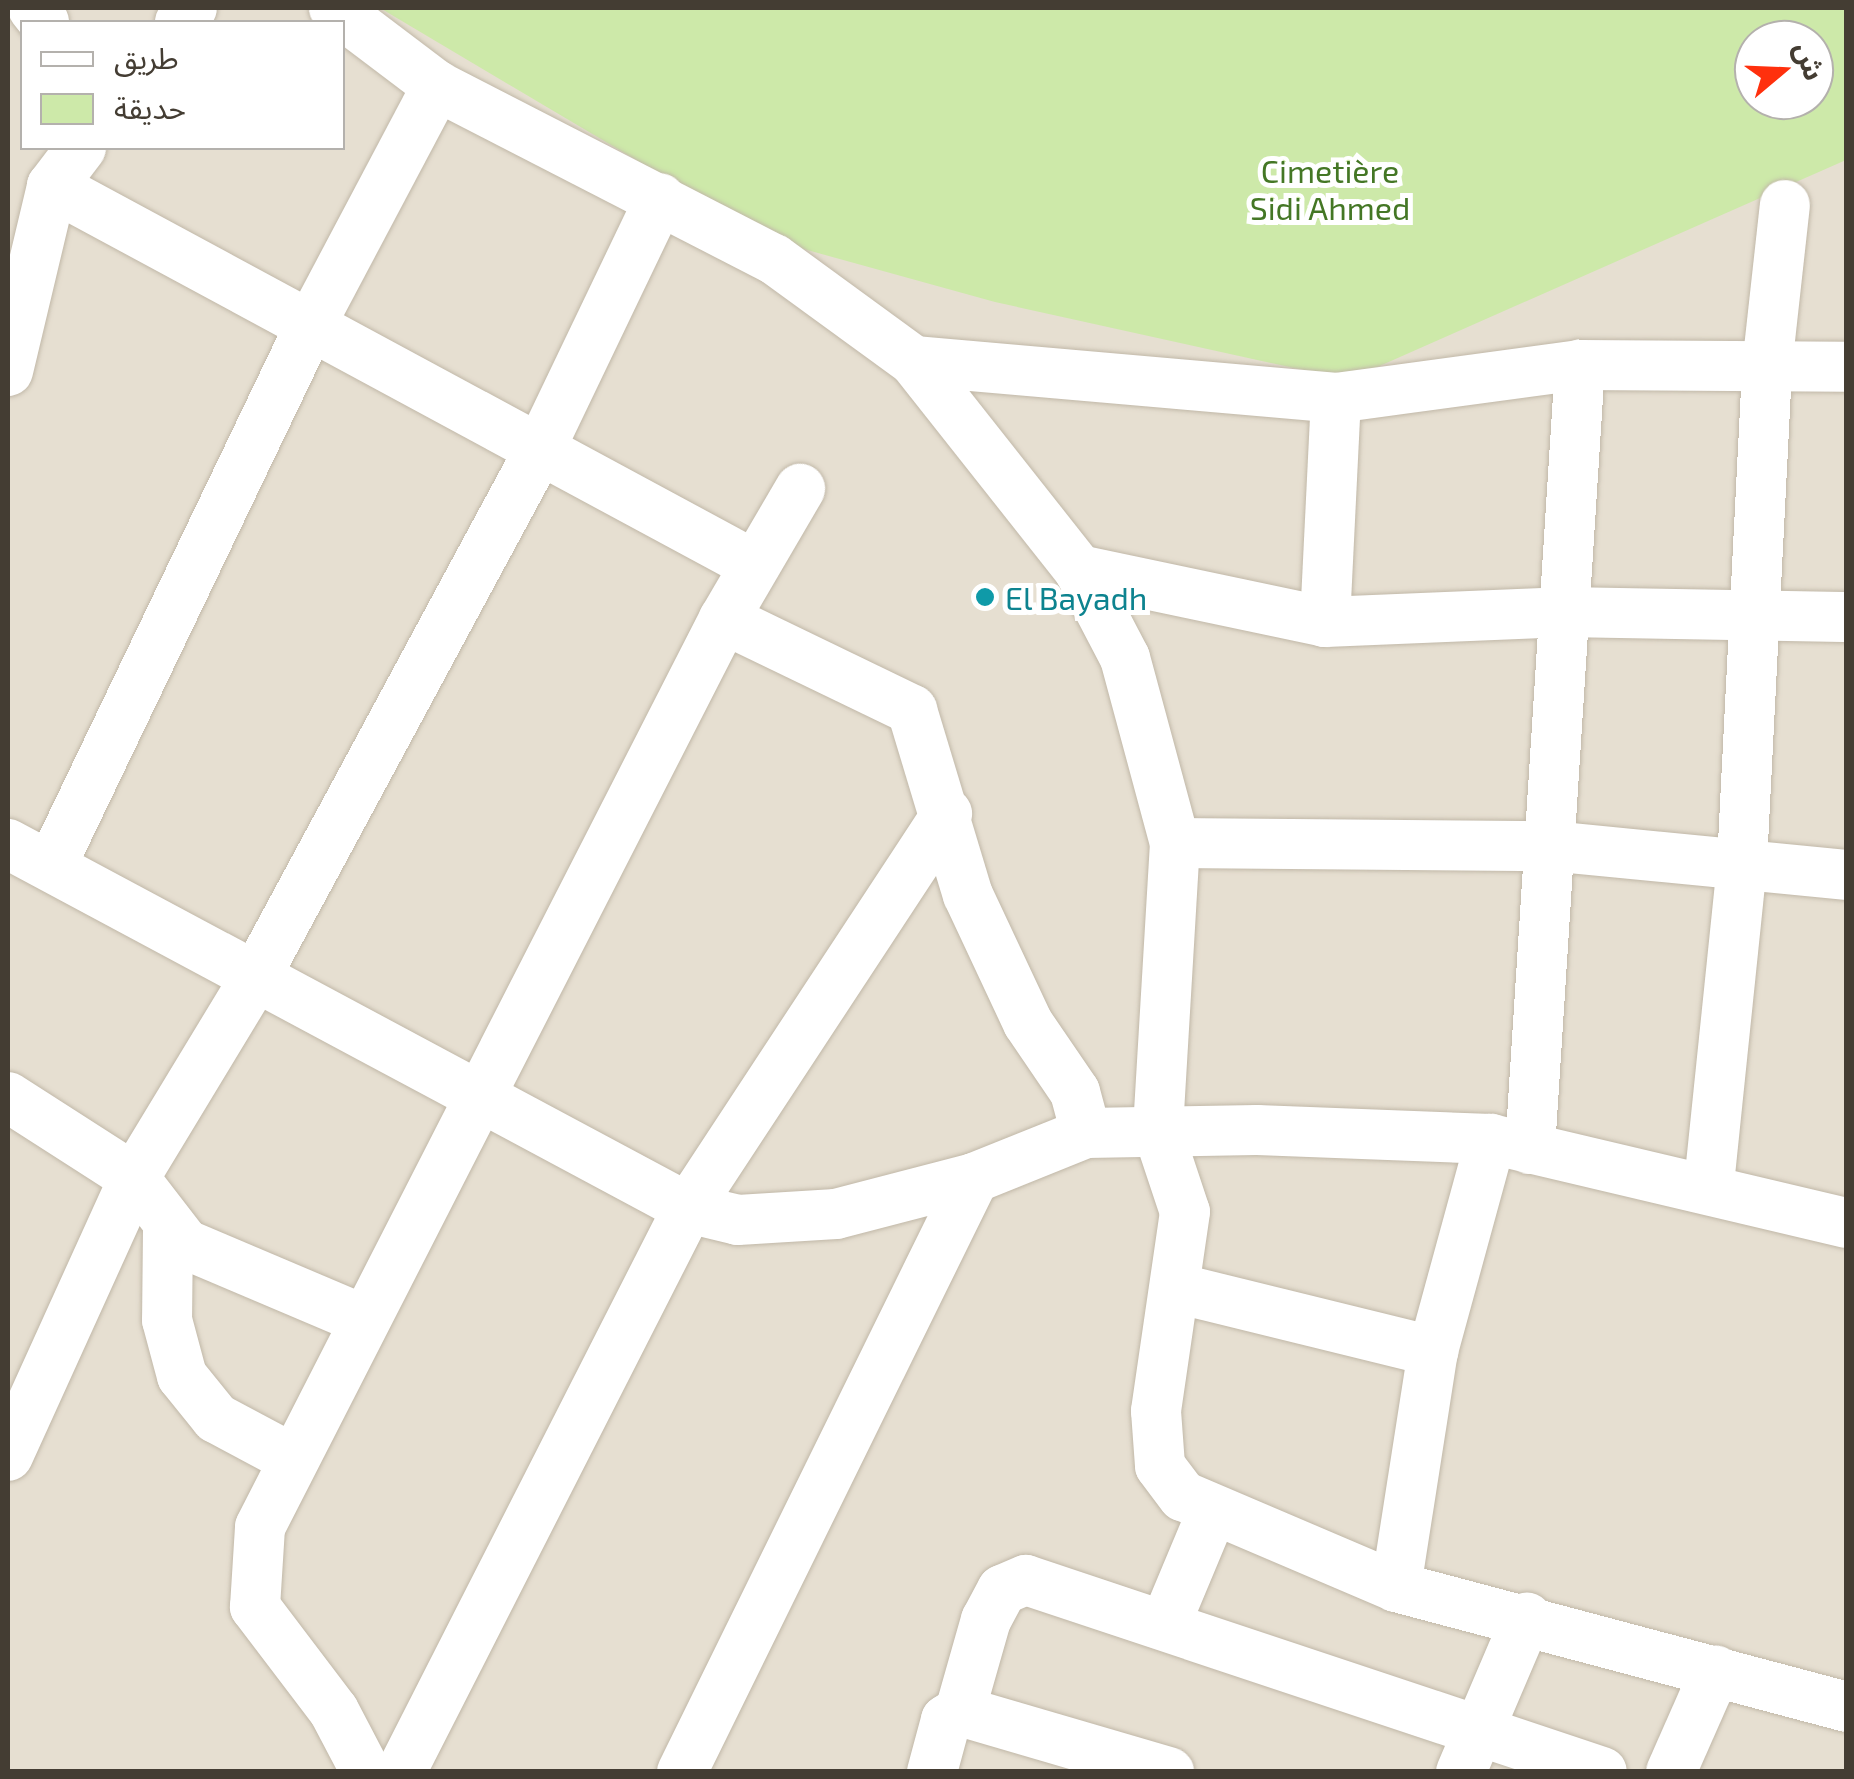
<!DOCTYPE html>
<meta charset="utf-8">
<style>
body{margin:0}
#map{position:relative;width:1854px;height:1779px;overflow:hidden;background:#f2ede3;font-family:"Exo 2","Noto Sans Arabic",sans-serif}
div>[style]{position:absolute}
.residential>*{inset:0;background:#e6dfd1}
.green>*{inset:0;background:#cde9a9}
.roads{filter:drop-shadow(0 0 2px #c1b8a8) drop-shadow(0 0 2px #c1b8a8)}
.minor>*{height:50px;margin:-25px;padding:0 25px;transform-origin:25px;border-radius:25px;background:#fff}
.dots>*{width:28px;height:28px;translate:-50% -50%;box-sizing:border-box;border:5px solid #fff;border-radius:50%}
span{translate:-50% -50%;white-space:nowrap;text-align:center;line-height:1.15;-webkit-text-stroke:10px #fff;paint-order:stroke}
.park-label{font-size:32px;color:#447725}
.culture-label{font-size:32px;color:#0d838f}
.left{translate:0 -50%;text-align:left}
.frame{position:absolute;inset:0;border:10px solid #443d33;pointer-events:none}
.legend{position:absolute;left:20px;top:20px;width:325px;height:130px;box-sizing:border-box;background:#fff;border:2px solid #b4b1ad;margin:0;padding:12px 18px;list-style:none;font-size:30px;color:#443d33}
.legend li{display:flex;align-items:center;gap:20px;height:50px}
.legend b{width:50px;border:2px solid #b4b1ad}
.north{position:absolute;left:1734px;top:20px;width:100px;height:100px;box-sizing:border-box;background:#fff;border:2px solid #b4b1ad;border-radius:50%;rotate:71deg;font-size:28px;font-weight:700;line-height:40px;text-align:center;color:#443d33}
.north::after{content:'';display:block;margin:auto;width:35px;height:45px;background:#ff300d;clip-path:polygon(50% 0,100% 100%,50% 72%,0 100%)}
</style>
<div id="map">
<div class="residential">
<i style="clip-path:polygon(evenodd,8px 8px,1846px 8px,1846px 1771px,8px 1771px,8px 8px,22px 22px,342px 22px,342px 148px,22px 148px,22px 22px,8px 8px,1754px 40px,1814px 40px,1814px 100px,1754px 100px,1754px 40px)"></i>
</div>
<div class="green">
<i style="clip-path:polygon(evenodd,380px 8px,1846px 8px,1846px 160px,1348px 380px,995px 302px,771px 240px,380px 8px,1754px 40px,1814px 40px,1814px 100px,1754px 100px,1754px 40px)"></i>
</div>
<div class="roads">
<div class="minor">
<i style="left:33px;top:8px;width:18px;rotate:52deg"></i>
<i style="left:334px;top:8px;width:129px;rotate:37.1deg"></i>
<i style="left:437px;top:86px;width:379px;rotate:27.2deg"></i>
<i style="left:774px;top:259px;width:173px;rotate:36.1deg"></i>
<i style="left:914px;top:361px;width:266px;rotate:51.7deg"></i>
<i style="left:1079px;top:570px;width:99px;rotate:62.4deg"></i>
<i style="left:1125px;top:658px;width:192px;rotate:74.9deg"></i>
<i style="left:1175px;top:843px;width:289px;rotate:93.4deg"></i>
<i style="left:1158px;top:1131px;width:85px;rotate:71.6deg"></i>
<i style="left:1185px;top:1212px;width:201px;rotate:98.3deg"></i>
<i style="left:1156px;top:1411px;width:55px;rotate:85.8deg"></i>
<i style="left:1160px;top:1466px;width:38px;rotate:53deg"></i>
<i style="left:1183px;top:1496px;width:232px;rotate:23.1deg"></i>
<i style="left:1396px;top:1587px;width:466px;rotate:14.9deg"></i>
<i style="left:180px;top:22px;width:18px;rotate:-49deg"></i>
<i style="left:52px;top:186px;width:798px;rotate:28.36deg"></i>
<i style="left:914px;top:361px;width:424px;rotate:5deg"></i>
<i style="left:1336px;top:398px;width:246px;rotate:-7.7deg"></i>
<i style="left:1580px;top:365px;width:266px;rotate:0.4deg"></i>
<i style="left:8px;top:371px;width:190px;rotate:-76.6deg"></i>
<i style="left:52px;top:186px;width:48px;rotate:-52.7deg"></i>
<i style="left:1079px;top:570px;width:251px;rotate:11.9deg"></i>
<i style="left:1325px;top:622px;width:236px;rotate:-2.4deg"></i>
<i style="left:1561px;top:612px;width:285px;rotate:1deg"></i>
<i style="left:724px;top:619px;width:209px;rotate:25.8deg"></i>
<i style="left:912px;top:710px;width:193px;rotate:73.2deg"></i>
<i style="left:968px;top:895px;width:141px;rotate:64.9deg"></i>
<i style="left:1028px;top:1023px;width:83px;rotate:55.7deg"></i>
<i style="left:1075px;top:1092px;width:42px;rotate:75deg"></i>
<i style="left:1325px;top:622px;width:224px;rotate:-87.2deg"></i>
<i style="left:1175px;top:843px;width:375px;rotate:0.5deg"></i>
<i style="left:1550px;top:846px;width:297px;rotate:5.6deg"></i>
<i style="left:8px;top:844px;width:771px;rotate:28.16deg"></i>
<i style="left:688px;top:1208px;width:51px;rotate:13.5deg"></i>
<i style="left:738px;top:1220px;width:98px;rotate:-3.5deg"></i>
<i style="left:836px;top:1214px;width:143px;rotate:-14.6deg"></i>
<i style="left:974px;top:1178px;width:121px;rotate:-21.9deg"></i>
<i style="left:1086px;top:1133px;width:171px;rotate:-1deg"></i>
<i style="left:1257px;top:1130px;width:234px;rotate:2.2deg"></i>
<i style="left:1491px;top:1139px;width:365px;rotate:13.3deg"></i>
<i style="left:53px;top:862px;width:594px;rotate:-64.38deg"></i>
<i style="left:310px;top:326px;width:272px;rotate:-62.1deg"></i>
<i style="left:8px;top:1097px;width:150px;rotate:32.7deg"></i>
<i style="left:134px;top:1178px;width:305px;rotate:114.4deg"></i>
<i style="left:1530px;top:1149px;width:786px;rotate:-86.35deg"></i>
<i style="left:1709px;top:1184px;width:323px;rotate:-84.1deg"></i>
<i style="left:1742px;top:863px;width:497px;rotate:-87.1deg"></i>
<i style="left:1767px;top:367px;width:163px;rotate:-83.7deg"></i>
<i style="left:168px;top:1229px;width:91px;rotate:90.6deg"></i>
<i style="left:167px;top:1320px;width:58px;rotate:75deg"></i>
<i style="left:182px;top:1376px;width:54px;rotate:51deg"></i>
<i style="left:216px;top:1418px;width:83px;rotate:28.1deg"></i>
<i style="left:1176px;top:1288px;width:265px;rotate:13.8deg"></i>
<i style="left:364px;top:1320px;width:194px;rotate:-157deg"></i>
<i style="left:185px;top:1244px;width:83px;rotate:-127.7deg"></i>
<i style="left:134px;top:1178px;width:234px;rotate:-58.8deg"></i>
<i style="left:255px;top:978px;width:601px;rotate:-61.69deg"></i>
<i style="left:540px;top:449px;width:278px;rotate:-64.4deg"></i>
<i style="left:1396px;top:1587px;width:239px;rotate:-81.1deg"></i>
<i style="left:1433px;top:1351px;width:220px;rotate:-74.7deg"></i>
<i style="left:1165px;top:1625px;width:119px;rotate:-67.3deg"></i>
<i style="left:960px;top:1711px;width:95px;rotate:-74.1deg"></i>
<i style="left:986px;top:1620px;width:34px;rotate:-62deg"></i>
<i style="left:1002px;top:1590px;width:26px;rotate:-23deg"></i>
<i style="left:1026px;top:1580px;width:607px;rotate:18.43deg"></i>
<i style="left:366px;top:1772px;width:69px;rotate:-117.7deg"></i>
<i style="left:334px;top:1711px;width:131px;rotate:-127.2deg"></i>
<i style="left:255px;top:1607px;width:80px;rotate:-86.4deg"></i>
<i style="left:260px;top:1527px;width:1020px;rotate:-62.93deg"></i>
<i style="left:724px;top:619px;width:151px;rotate:-59.7deg"></i>
<i style="left:401px;top:1772px;width:633px;rotate:-63.03deg"></i>
<i style="left:688px;top:1208px;width:472px;rotate:-56.7deg"></i>
<i style="left:682px;top:1772px;width:662px;rotate:-63.82deg"></i>
<i style="left:932px;top:1772px;width:54px;rotate:-74.9deg"></i>
<i style="left:946px;top:1720px;width:17px;rotate:-33deg"></i>
<i style="left:960px;top:1711px;width:218px;rotate:16.3deg"></i>
<i style="left:1461px;top:1772px;width:168px;rotate:-66.9deg"></i>
<i style="left:1671px;top:1772px;width:111px;rotate:-66.2deg"></i>
</div>
</div>
<div class="dots">
<i style="left:985px;top:597px;background:#0f9aa8"></i>
</div>
<div class="park-label">
<span style="left:1330px;top:189px">Cimetière<br>Sidi Ahmed</span>
</div>
<div class="culture-label">
<span class="left" style="left:1005px;top:597px">El Bayadh</span>
</div>
<div class="frame"></div>
<ul class="legend">
<li><b style="height:12px;background:#fff"></b>طريق</li>
<li><b style="height:28px;background:#cde9a9"></b>حديقة</li>
</ul>
<div class="north">ش</div>
</div>
